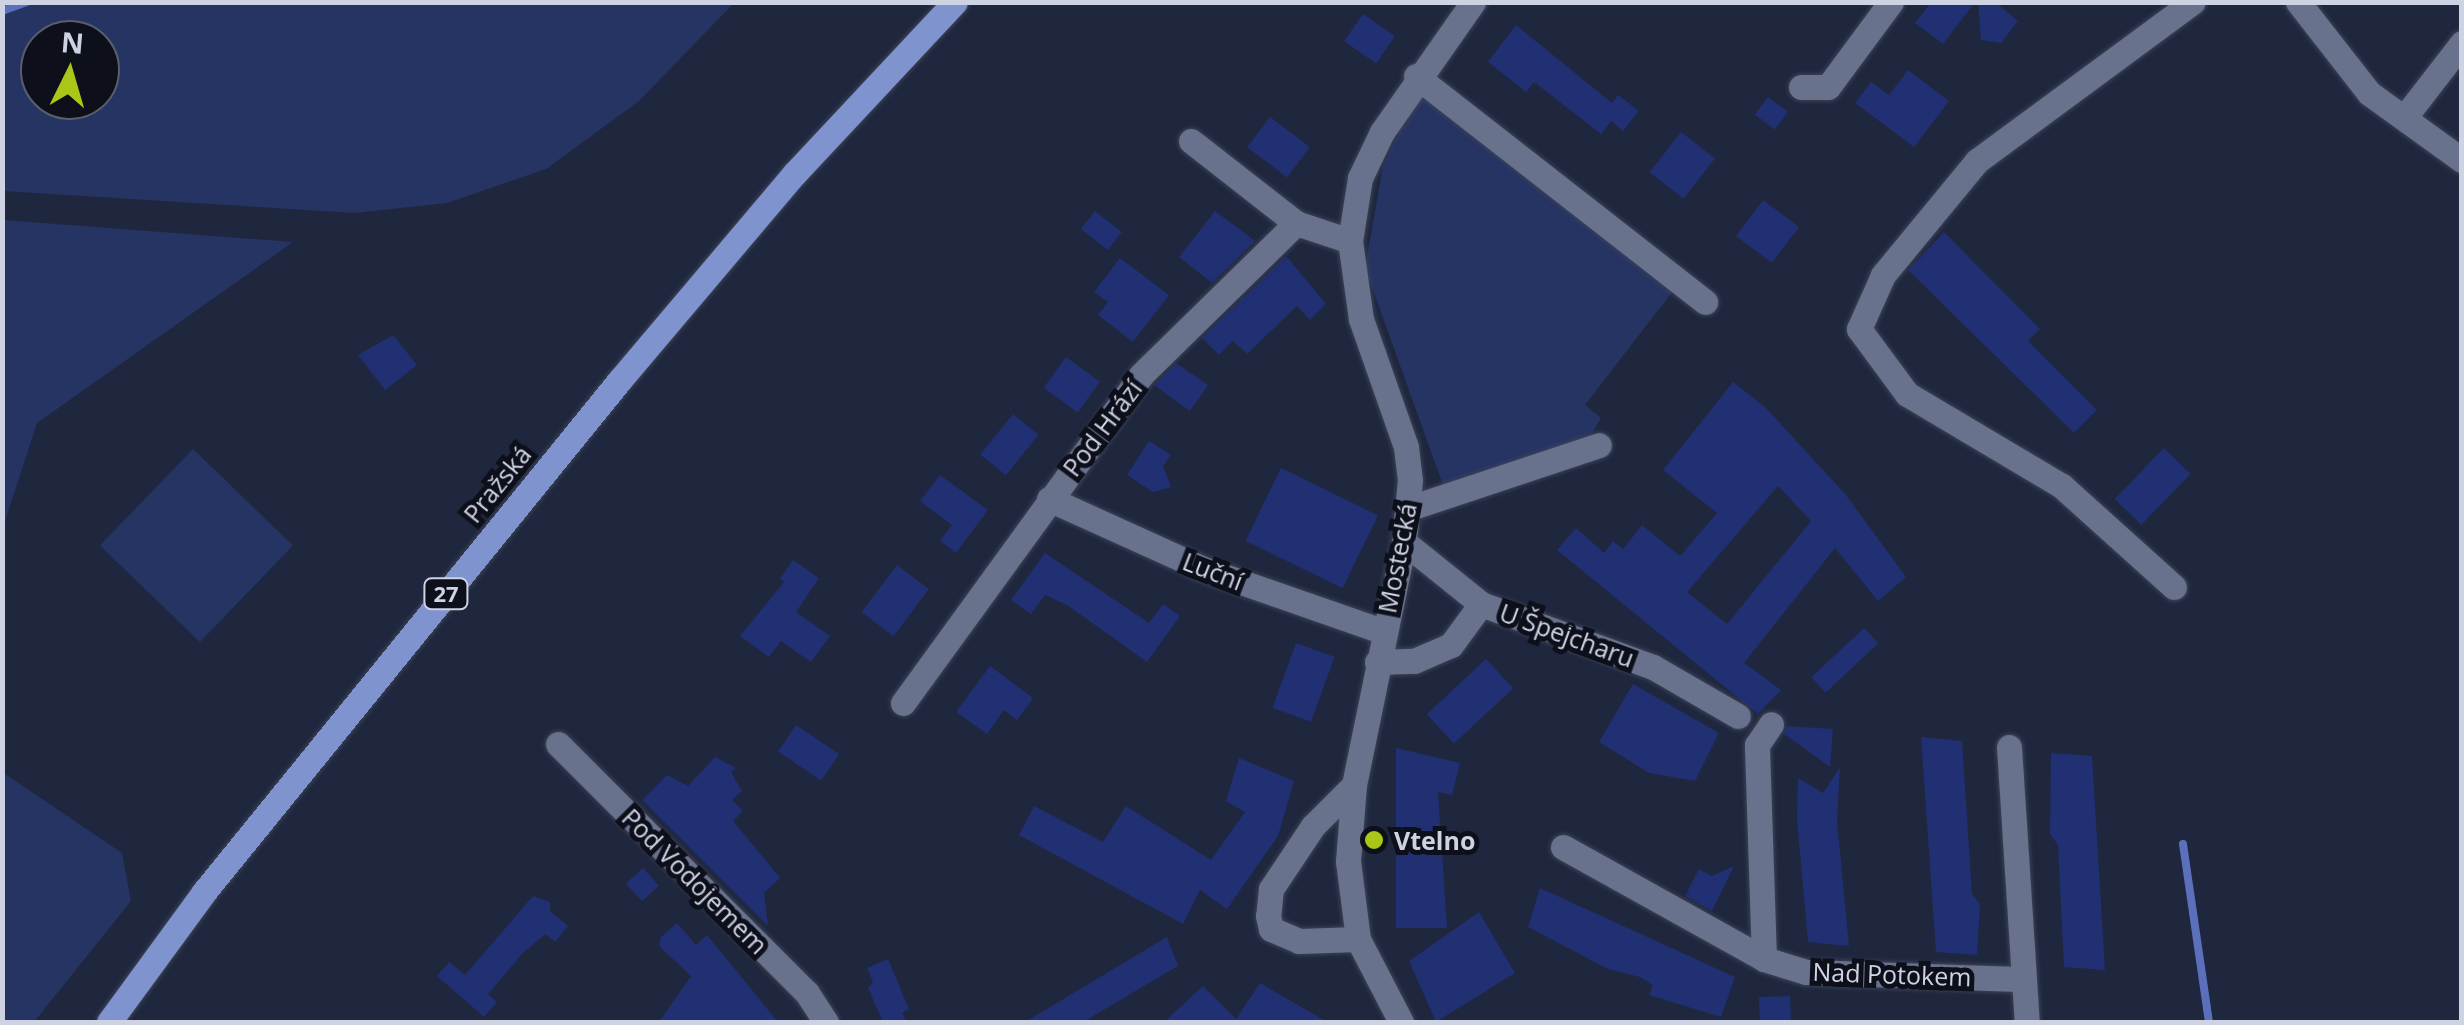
<!DOCTYPE html>
<meta charset="utf-8">
<style>
body{margin:0}
#map{position:relative;width:2464px;height:1025px;overflow:hidden;background:#1f273e;font-family:"Open Sans",sans-serif}
div>[style]{position:absolute}
.green>*{inset:0;background:#263464;transform-origin:0 0}
.stream>*{height:8px;margin:-4px;padding:0 4px;transform-origin:4px;border-radius:4px;background:#5a70ba}
.building>*{inset:0;background:#212f73;transform-origin:0 0}
.roads{filter:drop-shadow(0 0 2px #3c4256) drop-shadow(0 0 2px #3c4256)}
.minor>*{height:25px;margin:-12.5px;padding:0 12.5px;transform-origin:12.5px;border-radius:12.5px;background:#68728d}
.major>*{height:25px;margin:-12.5px;padding:0 12.5px;transform-origin:12.5px;border-radius:12.5px;background:#7f93ce}
.dots>*{width:28px;height:28px;translate:-50% -50%;box-sizing:border-box;border:5px solid #0d101b;border-radius:50%}
span{translate:-50% -50%;white-space:nowrap;text-align:center;line-height:1.15;-webkit-text-stroke:10px #0d101b;paint-order:stroke}
.shield-label span{padding:2px 8px;background:#0d101b;border:2px solid;border-radius:8px;-webkit-text-stroke-width:0}
.shield-label{font-size:22px;color:#ced3e3;font-weight:700}
.street-label{font-size:25px;color:#ced3e3}
.poi-label{font-size:25px;color:#ced3e3;font-weight:700}
.left{translate:0 -50%;text-align:left}
.frame{position:absolute;inset:0;border:5px solid #ced3e3;pointer-events:none}
.north{position:absolute;left:20px;top:20px;width:100px;height:100px;box-sizing:border-box;background:#0d101b;border:2px solid #5a5e6b;border-radius:50%;rotate:5deg;font-size:28px;font-weight:700;line-height:40px;text-align:center;color:#ced3e3}
.north::after{content:'';display:block;margin:auto;width:35px;height:45px;background:#aac718;clip-path:polygon(50% 0,100% 100%,50% 72%,0 100%)}
</style>
<div id="map">
<div class="green">
<i style="clip-path:polygon(evenodd,2px 3px,3px 2px,734px 3px,639px 101px,546px 169px,447px 203px,354px 213px,3px 191px,2px 3px,40px 40px,100px 40px,100px 100px,40px 100px,40px 40px)"></i>
<i style="clip-path:polygon(1418px 90px,1676px 287px,1585px 405px,1601px 418px,1590px 437px,1443px 485px,1365px 268px,1383px 166px)"></i>
<i style="clip-path:polygon(3px 220px,293px 242px,37px 423px,3px 527px)"></i>
<i style="left:193px;top:449px;width:139px;height:134px;rotate:44deg"></i>
<i style="clip-path:polygon(2px 772px,122px 853px,131px 901px,34px 1022px,3px 1022px)"></i>
</div>
<div class="stream">
<i style="left:2px;top:11px;width:27px;rotate:-20deg"></i>
<i style="left:2183px;top:844px;width:180px;rotate:81.7deg"></i>
</div>
<div class="building">
<i style="clip-path:polygon(1931px 2px,1975px 2px,1943px 44px,1915px 23px)"></i>
<i style="clip-path:polygon(1978px 2px,1995px 2px,2018px 21px,2001px 43px,1981px 40px)"></i>
<i style="left:1363px;top:14px;width:39px;height:33px;rotate:35deg"></i>
<i style="clip-path:polygon(1516px 25px,1612px 103px,1618px 95px,1639px 111px,1623px 131px,1611px 121px,1601px 134px,1534px 82px,1526px 92px,1488px 62px)"></i>
<i style="clip-path:polygon(1908px 70px,1949px 101px,1914px 147px,1855px 103px,1871px 82px,1889px 95px)"></i>
<i style="left:1768px;top:97px;width:25px;height:22px;rotate:37deg"></i>
<i style="left:1270px;top:117px;width:50px;height:38px;rotate:37deg"></i>
<i style="left:1681px;top:132px;width:43px;height:51px;rotate:38deg"></i>
<i style="left:1763px;top:200px;width:45px;height:45px;rotate:37deg"></i>
<i style="left:1095px;top:211px;width:34px;height:23px;rotate:38deg"></i>
<i style="clip-path:polygon(1215px 211px,1255px 241px,1212px 283px,1179px 257px)"></i>
<i style="clip-path:polygon(1944px 232px,2040px 329px,2028px 341px,2097px 410px,2074px 433px,1908px 270px)"></i>
<i style="clip-path:polygon(1286px 256px,1326px 304px,1310px 320px,1297px 306px,1247px 354px,1233px 341px,1219px 355px,1202px 338px)"></i>
<i style="clip-path:polygon(1120px 258px,1169px 295px,1133px 342px,1098px 315px,1108px 302px,1094px 292px)"></i>
<i style="clip-path:polygon(393px 335px,417px 365px,385px 390px,358px 355px)"></i>
<i style="left:1066px;top:357px;width:42px;height:38px;rotate:36deg"></i>
<i style="clip-path:polygon(1176px 363px,1208px 385px,1190px 411px,1154px 385px)"></i>
<i style="clip-path:polygon(evenodd,1733px 382px,1765px 407px,1846px 495px,1906px 577px,1878px 601px,1835px 548px,1744px 663px,1781px 690px,1758px 714px,1557px 550px,1576px 528px,1604px 553px,1613px 541px,1623px 549px,1642px 525px,1680px 556px,1717px 513px,1663px 470px,1733px 382px,1778px 486px,1811px 521px,1727px 624px,1687px 592px,1778px 486px)"></i>
<i style="left:1013px;top:414px;width:33px;height:52px;rotate:39deg"></i>
<i style="clip-path:polygon(1149px 441px,1171px 455px,1163px 466px,1171px 487px,1153px 492px,1127px 475px)"></i>
<i style="left:2164px;top:448px;width:37px;height:71px;rotate:44deg"></i>
<i style="left:1281px;top:468px;width:108px;height:81px;rotate:26deg"></i>
<i style="clip-path:polygon(940px 475px,988px 510px,956px 553px,940px 541px,952px 525px,920px 501px)"></i>
<i style="clip-path:polygon(1045px 553px,1149px 623px,1163px 604px,1180px 616px,1147px 662px,1067px 605px,1045px 595px,1031px 614px,1011px 600px)"></i>
<i style="clip-path:polygon(793px 560px,819px 578px,796px 612px,830px 636px,811px 662px,781px 641px,769px 657px,740px 636px,784px 582px,780px 579px)"></i>
<i style="left:897px;top:565px;width:40px;height:59px;rotate:37deg"></i>
<i style="left:1864px;top:628px;width:21px;height:72px;rotate:47deg"></i>
<i style="left:1296px;top:643px;width:41px;height:69px;rotate:20deg"></i>
<i style="left:1486px;top:659px;width:40px;height:81px;rotate:47deg"></i>
<i style="clip-path:polygon(990px 666px,1033px 698px,1017px 720px,1004px 710px,987px 734px,956px 712px)"></i>
<i style="clip-path:polygon(1633px 684px,1719px 733px,1695px 781px,1649px 773px,1599px 742px)"></i>
<i style="left:796px;top:725px;width:52px;height:32px;rotate:34deg"></i>
<i style="clip-path:polygon(1787px 726px,1833px 729px,1830px 767px,1784px 734px)"></i>
<i style="clip-path:polygon(1921px 737px,1962px 741px,1972px 894px,1980px 904px,1977px 955px,1936px 952px)"></i>
<i style="clip-path:polygon(1396px 748px,1460px 763px,1452px 795px,1438px 792px,1447px 928px,1396px 928px)"></i>
<i style="clip-path:polygon(2051px 753px,2092px 756px,2105px 970px,2064px 967px,2058px 845px,2050px 834px)"></i>
<i style="clip-path:polygon(715px 757px,736px 768px,731px 772px,742px 791px,732px 800px,743px 811px,733px 821px,780px 878px,764px 893px,768px 926px,642px 800px,667px 775px,688px 786px)"></i>
<i style="clip-path:polygon(1239px 758px,1294px 781px,1278px 836px,1227px 909px,1200px 890px,1183px 924px,1019px 835px,1034px 806px,1103px 842px,1126px 806px,1211px 860px,1245px 812px,1226px 801px)"></i>
<i style="clip-path:polygon(1840px 767px,1837px 821px,1849px 946px,1808px 942px,1797px 819px,1798px 778px,1823px 793px)"></i>
<i style="clip-path:polygon(1734px 866px,1712px 911px,1685px 896px,1699px 869px,1712px 876px)"></i>
<i style="left:643px;top:868px;width:24px;height:23px;rotate:48deg"></i>
<i style="clip-path:polygon(1540px 888px,1735px 977px,1721px 1017px,1649px 995px,1653px 985px,1640px 977px,1608px 969px,1528px 927px)"></i>
<i style="clip-path:polygon(533px 896px,550px 902px,550px 911px,568px 926px,555px 942px,545px 934px,523px 953px,488px 994px,497px 1002px,484px 1017px,437px 976px,449px 962px,465px 975px)"></i>
<i style="clip-path:polygon(1479px 912px,1515px 973px,1436px 1022px,1409px 961px)"></i>
<i style="clip-path:polygon(677px 923px,696px 945px,707px 935px,778px 1022px,659px 1022px,691px 976px,660px 947px,660px 938px)"></i>
<i style="clip-path:polygon(1167px 937px,1178px 966px,1083px 1022px,1025px 1022px)"></i>
<i style="clip-path:polygon(888px 959px,909px 1009px,902px 1013px,907px 1022px,883px 1022px,868px 988px,873px 982px,867px 968px)"></i>
<i style="clip-path:polygon(1260px 983px,1327px 1022px,1164px 1022px,1203px 986px,1236px 1019px)"></i>
<i style="left:1790px;top:996px;width:26px;height:31px;rotate:88deg"></i>
</div>
<div class="roads">
<div class="minor">
<i style="left:2298px;top:2px;width:115px;rotate:52deg"></i>
<i style="left:2369px;top:93px;width:115px;rotate:35.8deg"></i>
<i style="left:1416px;top:76px;width:367px;rotate:38deg"></i>
<i style="left:1801px;top:87px;width:27px"></i>
<i style="left:1828px;top:87px;width:106px;rotate:-53.5deg"></i>
<i style="left:2404px;top:118px;width:95px;rotate:-52.3deg"></i>
<i style="left:1191px;top:141px;width:133px;rotate:38deg"></i>
<i style="left:1296px;top:223px;width:57px;rotate:18.4deg"></i>
<i style="left:1049px;top:499px;width:167px;rotate:24.4deg"></i>
<i style="left:1201px;top:568px;width:192px;rotate:19.2deg"></i>
<i style="left:1410px;top:508px;width:199px;rotate:-18.4deg"></i>
<i style="left:1404px;top:542px;width:99px;rotate:38.8deg"></i>
<i style="left:1481px;top:604px;width:183px;rotate:20.1deg"></i>
<i style="left:1653px;top:667px;width:98px;rotate:30deg"></i>
<i style="left:2174px;top:587px;width:151px;rotate:-138deg"></i>
<i style="left:2062px;top:486px;width:180px;rotate:-149.3deg"></i>
<i style="left:1907px;top:394px;width:81px;rotate:-126.4deg"></i>
<i style="left:1859px;top:329px;width:59px;rotate:-66deg"></i>
<i style="left:1883px;top:275px;width:148px;rotate:-50.5deg"></i>
<i style="left:1977px;top:161px;width:268px;rotate:-36.4deg"></i>
<i style="left:1377px;top:662px;width:37px;rotate:-2deg"></i>
<i style="left:1414px;top:661px;width:40px;rotate:-23.4deg"></i>
<i style="left:1451px;top:645px;width:51px;rotate:-53.8deg"></i>
<i style="left:903px;top:703px;width:405px;rotate:-54deg"></i>
<i style="left:1141px;top:375px;width:217px;rotate:-44.4deg"></i>
<i style="left:558px;top:744px;width:352px;rotate:45deg"></i>
<i style="left:807px;top:993px;width:35px;rotate:57deg"></i>
<i style="left:2009px;top:747px;width:276px;rotate:86.3deg"></i>
<i style="left:1354px;top:785px;width:58px;rotate:135deg"></i>
<i style="left:1313px;top:826px;width:76px;rotate:123.7deg"></i>
<i style="left:1271px;top:889px;width:27px;rotate:96deg"></i>
<i style="left:1268px;top:916px;width:13px;rotate:77deg"></i>
<i style="left:1271px;top:929px;width:30px;rotate:23deg"></i>
<i style="left:1299px;top:941px;width:59px;rotate:-1.9deg"></i>
<i style="left:1563px;top:847px;width:230px;rotate:29.1deg"></i>
<i style="left:1764px;top:959px;width:44px;rotate:17.2deg"></i>
<i style="left:1806px;top:972px;width:216px;rotate:1.9deg"></i>
<i style="left:1764px;top:959px;width:214px;rotate:-91.9deg"></i>
<i style="left:1757px;top:745px;width:25px;rotate:-56deg"></i>
<i style="left:1401px;top:1022px;width:93px;rotate:-117.4deg"></i>
<i style="left:1358px;top:939px;width:79px;rotate:-97.3deg"></i>
<i style="left:1348px;top:861px;width:76px;rotate:-85.5deg"></i>
<i style="left:1354px;top:785px;width:248px;rotate:-78.4deg"></i>
<i style="left:1404px;top:542px;width:62px;rotate:-84.5deg"></i>
<i style="left:1410px;top:480px;width:33px;rotate:-97deg"></i>
<i style="left:1406px;top:447px;width:136px;rotate:-109.4deg"></i>
<i style="left:1361px;top:319px;width:79px;rotate:-98deg"></i>
<i style="left:1350px;top:241px;width:64px;rotate:-81deg"></i>
<i style="left:1360px;top:178px;width:51px;rotate:-64.4deg"></i>
<i style="left:1382px;top:132px;width:159px;rotate:-55deg"></i>
</div>
<div class="major">
<i style="left:109px;top:1022px;width:161px;rotate:-53.8deg"></i>
<i style="left:204px;top:892px;width:658px;rotate:-50.92deg"></i>
<i style="left:619px;top:381px;width:272px;rotate:-49.8deg"></i>
<i style="left:795px;top:173px;width:234px;rotate:-46.9deg"></i>
</div>
</div>
<div class="dots">
<i style="left:1374px;top:840px;background:#aac718"></i>
</div>
<div class="shield-label">
<span style="left:446px;top:594px">27</span>
</div>
<div class="street-label">
<span style="left:1102px;top:428px;rotate:-53deg">Pod Hrází</span>
<span style="left:497px;top:484px;rotate:-51deg">Pražská</span>
<span style="left:1397px;top:558px;rotate:-79deg">Mostecká</span>
<span style="left:1213px;top:571px;rotate:21deg">Luční</span>
<span style="left:1567px;top:635px;rotate:20deg">U Špejcharu</span>
<span style="left:695px;top:881px;rotate:45deg">Pod Vodojemem</span>
<span style="left:1892px;top:974px;rotate:2deg">Nad Potokem</span>
</div>
<div class="poi-label">
<span class="left" style="left:1394px;top:840px">Vtelno</span>
</div>
<div class="frame"></div>
<div class="north">N</div>
</div>
